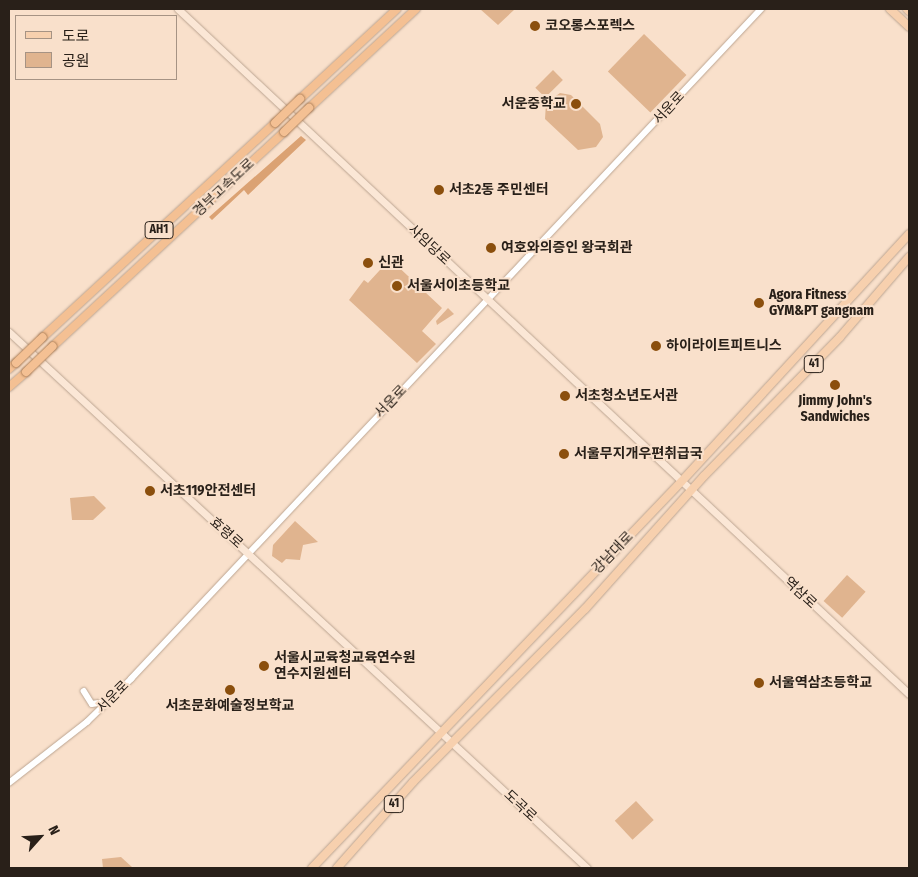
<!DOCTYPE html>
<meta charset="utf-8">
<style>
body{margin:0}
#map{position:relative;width:918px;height:877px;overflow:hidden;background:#f9e0cb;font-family:"Fira Sans Condensed","Noto Sans KR",sans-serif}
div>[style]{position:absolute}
.green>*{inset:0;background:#e0b48f;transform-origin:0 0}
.forest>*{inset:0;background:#dba273}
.roads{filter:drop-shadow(0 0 1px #bca592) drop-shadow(0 0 1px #bca592)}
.tertiary>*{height:5.5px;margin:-2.75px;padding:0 2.75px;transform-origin:2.75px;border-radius:2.75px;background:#fff}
.secondary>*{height:7px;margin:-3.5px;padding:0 3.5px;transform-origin:3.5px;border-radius:3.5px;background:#fbe7d6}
.primary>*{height:8px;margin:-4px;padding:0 4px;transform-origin:4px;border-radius:4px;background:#f7d0ae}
.trunk>*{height:8px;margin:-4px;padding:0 4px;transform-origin:4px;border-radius:4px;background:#f4c093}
.bridges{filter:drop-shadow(0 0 1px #ac7e57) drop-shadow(0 0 1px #ac7e57)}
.trunk-bridge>*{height:8px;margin:-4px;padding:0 4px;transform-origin:4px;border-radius:4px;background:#f4c093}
.dots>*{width:14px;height:14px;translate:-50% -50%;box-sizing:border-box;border:2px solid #f9e0cb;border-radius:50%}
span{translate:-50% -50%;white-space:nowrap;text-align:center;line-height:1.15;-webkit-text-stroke:4px #f9e0cb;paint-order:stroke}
.shield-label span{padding:1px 4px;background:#f9e0cb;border:1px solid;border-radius:4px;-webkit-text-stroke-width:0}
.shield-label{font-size:12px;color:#292019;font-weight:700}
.poi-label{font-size:14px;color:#292019;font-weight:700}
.left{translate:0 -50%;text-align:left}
.right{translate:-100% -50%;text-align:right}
.street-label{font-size:14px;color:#292019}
.frame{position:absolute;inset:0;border:10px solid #292019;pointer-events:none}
.legend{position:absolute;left:15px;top:15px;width:162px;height:65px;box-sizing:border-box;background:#f9e0cb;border:1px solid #a69384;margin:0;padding:6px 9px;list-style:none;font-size:15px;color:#292019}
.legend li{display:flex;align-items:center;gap:10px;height:25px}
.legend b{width:25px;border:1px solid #a69384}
.north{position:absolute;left:15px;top:812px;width:50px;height:50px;-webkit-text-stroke:4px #f9e0cb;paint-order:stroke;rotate:64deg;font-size:14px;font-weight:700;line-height:20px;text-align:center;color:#292019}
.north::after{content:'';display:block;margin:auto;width:18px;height:22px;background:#292019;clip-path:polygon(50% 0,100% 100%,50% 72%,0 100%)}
</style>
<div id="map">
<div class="green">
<i style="clip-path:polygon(480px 9px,515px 9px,498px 25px)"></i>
<i style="left:644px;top:34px;width:59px;height:52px;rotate:44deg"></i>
<i style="left:553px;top:70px;width:14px;height:25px;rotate:45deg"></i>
<i style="clip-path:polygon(560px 93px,571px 95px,600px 124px,603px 137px,596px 147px,578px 150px,545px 119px,546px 103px)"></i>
<i style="clip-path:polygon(390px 259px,442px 308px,422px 331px,436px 344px,417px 363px,349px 300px,364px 280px,368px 283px)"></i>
<i style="clip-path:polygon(448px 308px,454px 314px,437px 325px,436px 321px)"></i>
<i style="clip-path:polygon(94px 496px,106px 508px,93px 520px,72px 520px,70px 498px)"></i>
<i style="clip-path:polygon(295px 521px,318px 542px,303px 545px,300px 560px,286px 559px,282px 563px,272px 556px,273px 545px)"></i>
<i style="left:847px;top:575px;width:25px;height:35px;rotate:42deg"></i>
<i style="left:636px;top:801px;width:26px;height:29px;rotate:47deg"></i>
<i style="clip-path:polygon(121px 857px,133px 868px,103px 868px,102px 859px)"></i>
</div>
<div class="forest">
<i style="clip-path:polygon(301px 136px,306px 140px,248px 195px,244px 190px,212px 220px,209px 217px)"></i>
</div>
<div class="roads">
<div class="tertiary">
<i style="left:84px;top:691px;width:15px;rotate:58deg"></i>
<i style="left:92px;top:704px;width:15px;rotate:-8deg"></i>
<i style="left:9px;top:783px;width:99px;rotate:-38deg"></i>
<i style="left:87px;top:722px;width:62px;rotate:-44.3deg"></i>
<i style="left:131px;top:679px;width:920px;rotate:-46.76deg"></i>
</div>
<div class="secondary">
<i style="left:178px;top:9px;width:1002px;rotate:43.14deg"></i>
<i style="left:9px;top:332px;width:788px;rotate:42.84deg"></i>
</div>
<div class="primary">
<i style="left:890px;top:9px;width:26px;rotate:43deg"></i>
<i style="left:907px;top:9px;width:3px;rotate:45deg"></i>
<i style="left:312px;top:868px;width:534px;rotate:-46.29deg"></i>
<i style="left:681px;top:482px;width:337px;rotate:-47.4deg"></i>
<i style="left:337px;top:868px;width:115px;rotate:-48.5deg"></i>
<i style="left:413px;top:782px;width:244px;rotate:-45.2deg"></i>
<i style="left:585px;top:609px;width:178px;rotate:-48.2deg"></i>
<i style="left:704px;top:476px;width:194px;rotate:-45.6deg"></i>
<i style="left:840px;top:337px;width:106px;rotate:-49.2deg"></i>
</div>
<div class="trunk">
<i style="left:300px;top:99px;width:132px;rotate:-42.9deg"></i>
<i style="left:309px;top:108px;width:146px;rotate:-42.8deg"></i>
<i style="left:43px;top:337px;width:316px;rotate:-42.7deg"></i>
<i style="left:53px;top:346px;width:315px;rotate:-42.8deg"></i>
<i style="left:9px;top:369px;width:9px;rotate:-41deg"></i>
<i style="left:9px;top:387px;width:23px;rotate:-41deg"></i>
</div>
</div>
<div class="bridges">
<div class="trunk-bridge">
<i style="left:275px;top:123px;width:35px;rotate:-44deg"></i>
<i style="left:284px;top:132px;width:35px;rotate:-44deg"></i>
<i style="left:16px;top:363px;width:37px;rotate:-44deg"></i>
<i style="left:26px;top:372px;width:37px;rotate:-44deg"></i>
</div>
</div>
<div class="dots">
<i style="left:535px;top:26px;background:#8b4f0d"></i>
<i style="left:576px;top:104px;background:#8b4f0d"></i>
<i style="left:439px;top:190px;background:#8b4f0d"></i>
<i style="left:491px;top:248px;background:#8b4f0d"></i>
<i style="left:368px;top:263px;background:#8b4f0d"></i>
<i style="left:397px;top:286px;background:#8b4f0d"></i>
<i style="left:759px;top:303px;background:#8b4f0d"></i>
<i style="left:656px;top:346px;background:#8b4f0d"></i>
<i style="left:835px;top:385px;background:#8b4f0d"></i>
<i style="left:565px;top:396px;background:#8b4f0d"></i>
<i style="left:564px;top:454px;background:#8b4f0d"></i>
<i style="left:150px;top:491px;background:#8b4f0d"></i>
<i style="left:264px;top:666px;background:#8b4f0d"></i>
<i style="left:759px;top:683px;background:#8b4f0d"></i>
<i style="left:230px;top:690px;background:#8b4f0d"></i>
</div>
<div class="shield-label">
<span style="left:159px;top:230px">AH1</span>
<span style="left:814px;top:364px">41</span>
<span style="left:394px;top:804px">41</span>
</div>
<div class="poi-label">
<span class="left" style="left:545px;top:26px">코오롱스포렉스</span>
<span class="right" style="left:566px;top:104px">서운중학교</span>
<span class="left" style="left:449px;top:190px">서초2동 주민센터</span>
<span class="left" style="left:501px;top:248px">여호와의증인 왕국회관</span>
<span class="left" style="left:378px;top:263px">신관</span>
<span class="left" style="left:407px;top:286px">서울서이초등학교</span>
<span class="left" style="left:769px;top:303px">Agora Fitness<br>GYM&amp;PT gangnam</span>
<span class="left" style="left:666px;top:346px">하이라이트피트니스</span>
<span class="left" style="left:575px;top:396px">서초청소년도서관</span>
<span style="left:835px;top:409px">Jimmy John's<br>Sandwiches</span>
<span class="left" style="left:574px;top:454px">서울무지개우편취급국</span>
<span class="left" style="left:160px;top:491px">서초119안전센터</span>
<span class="left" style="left:274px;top:666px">서울시교육청교육연수원<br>연수지원센터</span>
<span class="left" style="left:769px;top:683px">서울역삼초등학교</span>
<span style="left:230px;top:706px">서초문화예술정보학교</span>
</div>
<div class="street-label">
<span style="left:669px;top:108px;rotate:-47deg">서운로</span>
<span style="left:224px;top:188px;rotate:-43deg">경부고속도로</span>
<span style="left:429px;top:245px;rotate:43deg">사임당로</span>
<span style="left:391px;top:402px;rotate:-46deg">서운로</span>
<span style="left:226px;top:533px;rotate:42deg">효령로</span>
<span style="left:613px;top:553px;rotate:-46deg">강남대로</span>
<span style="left:800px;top:593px;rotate:43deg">역삼로</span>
<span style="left:113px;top:697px;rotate:-45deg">서운로</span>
<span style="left:520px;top:806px;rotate:43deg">도곡로</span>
</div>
<div class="frame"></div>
<ul class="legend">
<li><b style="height:6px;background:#f7d0ae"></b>도로</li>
<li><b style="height:14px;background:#e0b48f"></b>공원</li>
</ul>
<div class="north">N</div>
</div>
